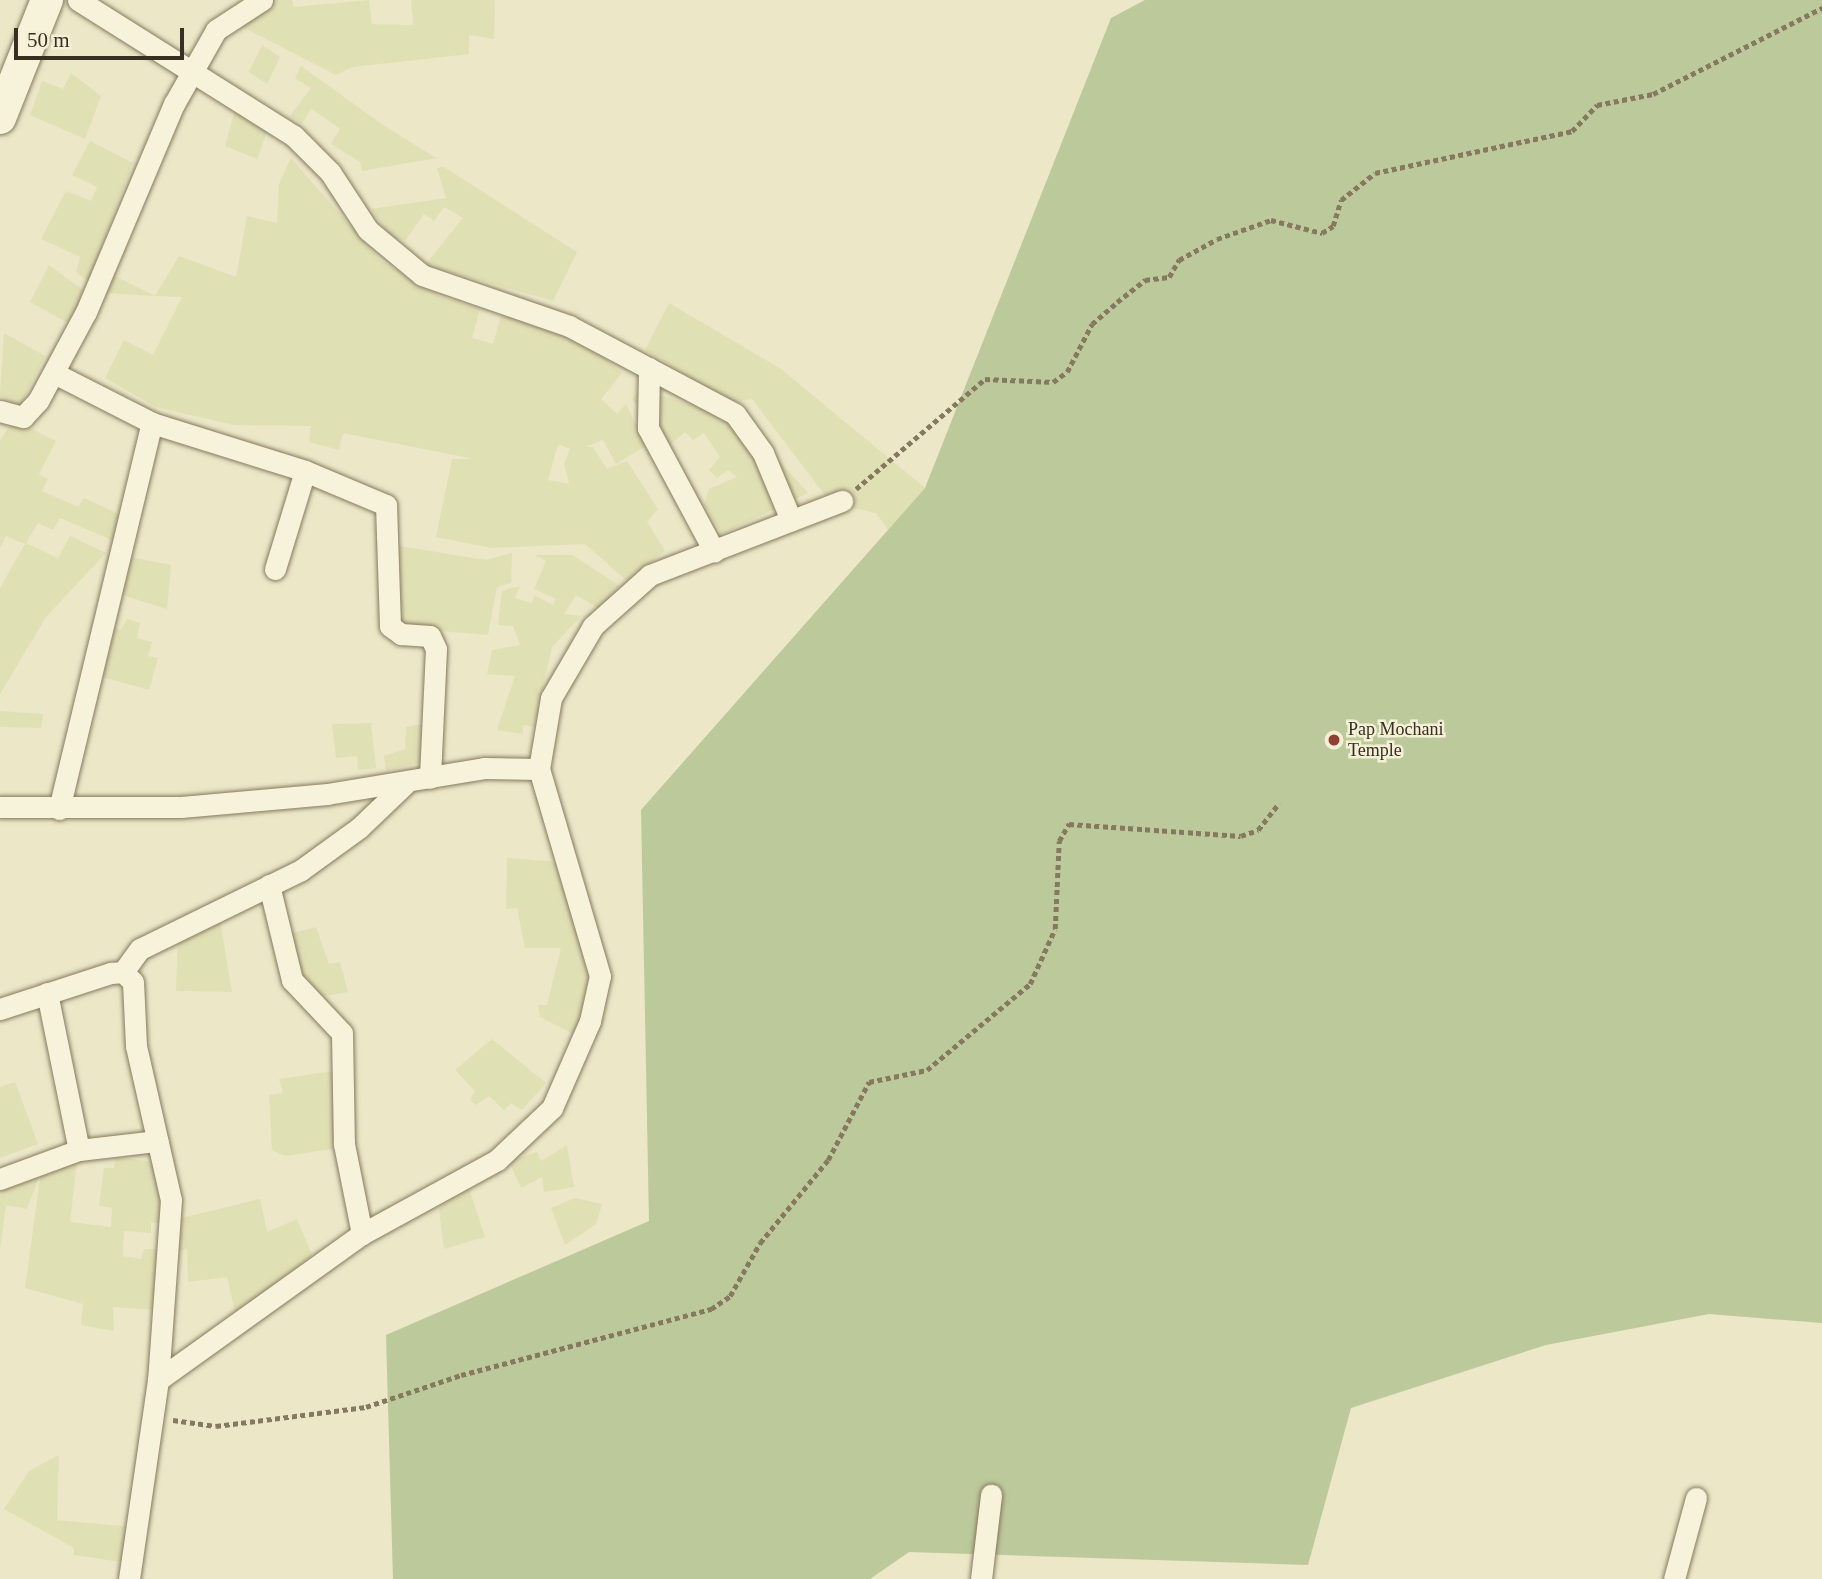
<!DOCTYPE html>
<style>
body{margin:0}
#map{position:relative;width:1822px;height:1579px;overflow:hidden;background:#ebe7c7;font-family:Georgia,serif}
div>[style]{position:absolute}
.farmland>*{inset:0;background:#e0e0b5}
.green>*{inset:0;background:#bcc99b}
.path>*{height:4.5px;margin-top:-2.25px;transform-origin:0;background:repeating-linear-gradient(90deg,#867a5e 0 5px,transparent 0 8.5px)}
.roads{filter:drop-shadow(0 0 2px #867a5e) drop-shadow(0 0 2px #867a5e)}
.street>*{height:21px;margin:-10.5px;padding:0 10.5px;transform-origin:10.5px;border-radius:10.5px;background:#f7f3da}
.secondary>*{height:32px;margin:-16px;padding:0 16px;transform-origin:16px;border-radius:16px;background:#f7f3da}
.dots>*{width:19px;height:19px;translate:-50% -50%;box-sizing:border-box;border:4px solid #f3f0d6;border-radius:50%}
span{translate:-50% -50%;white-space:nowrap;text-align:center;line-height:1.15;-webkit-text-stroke:5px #f3f0d6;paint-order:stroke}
.poi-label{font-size:18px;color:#372f20}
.left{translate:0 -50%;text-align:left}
.scale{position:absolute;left:14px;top:28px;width:170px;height:32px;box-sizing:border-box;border:4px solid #372f20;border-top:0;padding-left:9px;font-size:21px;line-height:24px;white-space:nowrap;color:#372f20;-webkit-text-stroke:5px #f3f0d6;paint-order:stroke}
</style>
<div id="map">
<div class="farmland">
<i style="clip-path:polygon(271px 0,292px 0,294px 7px,369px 0,372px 24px,413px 25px,411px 0,495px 0,494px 39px,469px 35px,469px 54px,352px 67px,336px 75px,229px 20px)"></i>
<i style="clip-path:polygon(262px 45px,280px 57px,267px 84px,249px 72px)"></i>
<i style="clip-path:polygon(301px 66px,383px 125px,436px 158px,362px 171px,360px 162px,331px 144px,340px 129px,311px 108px,302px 124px,290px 116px,311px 88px,295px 78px)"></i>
<i style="clip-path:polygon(71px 73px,101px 96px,85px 139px,30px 115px,42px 81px,63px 89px)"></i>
<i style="clip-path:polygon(236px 107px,270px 124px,257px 159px,225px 146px)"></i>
<i style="clip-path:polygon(90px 141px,133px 163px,89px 281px,76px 273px,80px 257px,41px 239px,66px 191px,91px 201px,97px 187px,72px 175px)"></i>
<i style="clip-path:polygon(evenodd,291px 158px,380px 260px,439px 296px,480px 309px,472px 338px,493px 344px,501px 316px,530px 321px,587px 343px,622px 373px,601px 399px,617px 414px,626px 404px,646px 446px,616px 464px,603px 440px,585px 447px,593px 447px,607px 469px,627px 461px,658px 509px,647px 522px,665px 551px,627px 581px,585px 544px,492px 548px,436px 537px,452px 459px,474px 459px,343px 433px,339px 450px,309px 442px,311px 426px,233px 425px,156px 407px,105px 378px,124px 340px,153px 355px,182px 297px,155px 296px,103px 293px,109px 273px,155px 296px,179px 256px,236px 277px,247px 216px,277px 223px,279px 184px,291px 158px,558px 444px,570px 449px,564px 464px,569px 484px,548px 480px,558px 444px)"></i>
<i style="clip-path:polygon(444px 167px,577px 252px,553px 301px,425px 265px,463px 218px,444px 207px,434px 221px,424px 214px,405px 241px,389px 235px,371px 209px,446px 198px,437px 168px)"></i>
<i style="clip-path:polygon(49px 265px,84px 291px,68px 323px,30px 302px)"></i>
<i style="clip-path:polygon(669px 303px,781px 369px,925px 488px,888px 530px,876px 513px,831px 503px,752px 399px,731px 403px,645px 350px)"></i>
<i style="clip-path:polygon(4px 333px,45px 356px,20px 406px,0 396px)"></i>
<i style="clip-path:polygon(640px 389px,729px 416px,755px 434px,808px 493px,722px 534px,704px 505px,709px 489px,737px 477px,728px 470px,717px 478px,709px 470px,720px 457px,704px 433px,693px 440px,685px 432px,668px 447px,632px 399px)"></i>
<i style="clip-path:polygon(13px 420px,56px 441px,39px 474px,48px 479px,42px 491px,78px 507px,84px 498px,121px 515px,114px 541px,60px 518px,53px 530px,38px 523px,26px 543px,58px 558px,70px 536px,106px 553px,46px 617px,0 694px,0 588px,25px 544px,6px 536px,0 548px,0 441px)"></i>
<i style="clip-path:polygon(393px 545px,486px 560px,512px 553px,511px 583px,497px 587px,488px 635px,441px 631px,403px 638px)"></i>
<i style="clip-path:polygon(535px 555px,572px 555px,620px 586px,598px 608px,576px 595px,564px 614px,581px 616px,552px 647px,534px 727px,523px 725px,523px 734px,497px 730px,515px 676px,487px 674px,492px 650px,520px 645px,513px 626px,498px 625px,502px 591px,520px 586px,515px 598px,532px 603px,534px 595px,553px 605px,556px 599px,534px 589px,546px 561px)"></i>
<i style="clip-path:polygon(126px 556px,171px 565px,167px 609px,116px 593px)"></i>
<i style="clip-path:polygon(127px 619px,140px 623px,137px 638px,152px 642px,148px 656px,158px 658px,149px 690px,95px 675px,105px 624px,121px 630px)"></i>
<i style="clip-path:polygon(0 711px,43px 714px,41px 728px,0 727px)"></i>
<i style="clip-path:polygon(371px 723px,376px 768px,358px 770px,357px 756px,336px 758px,332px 724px)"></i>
<i style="clip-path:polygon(428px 723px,422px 762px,386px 771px,384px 756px,405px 749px,406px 727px)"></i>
<i style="clip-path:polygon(507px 858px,558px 862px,590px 977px,576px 1035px,540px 1017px,538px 1005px,547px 1005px,561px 948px,525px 948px,517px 908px,506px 909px)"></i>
<i style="clip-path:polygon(220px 921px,232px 992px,176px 991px,178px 940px)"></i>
<i style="clip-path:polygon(316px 927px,329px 964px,340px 962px,348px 992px,301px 1000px,286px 935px)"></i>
<i style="clip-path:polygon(492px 1039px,546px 1083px,522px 1110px,511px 1103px,504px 1110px,489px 1096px,476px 1105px,470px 1100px,475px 1091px,455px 1070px)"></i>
<i style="clip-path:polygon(347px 1069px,338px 1148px,285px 1156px,272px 1150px,269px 1095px,283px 1093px,279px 1079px)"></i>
<i style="clip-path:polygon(15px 1082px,38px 1144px,0 1158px,0 1087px)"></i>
<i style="clip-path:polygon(567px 1145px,574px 1187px,544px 1192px,542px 1177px,521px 1188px,509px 1161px,537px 1152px,541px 1161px)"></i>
<i style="clip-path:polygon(78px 1151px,70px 1222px,111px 1227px,112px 1208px,99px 1206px,104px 1168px,114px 1168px,115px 1157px,147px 1161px,161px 1174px,160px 1223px,151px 1222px,151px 1233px,124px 1231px,123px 1256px,141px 1259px,144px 1249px,157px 1249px,155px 1310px,113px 1307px,114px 1331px,81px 1325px,83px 1304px,25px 1288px,41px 1171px,27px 1209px,6px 1205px,0 1250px,0 1179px)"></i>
<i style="clip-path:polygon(468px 1185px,485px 1237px,444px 1249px,439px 1209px)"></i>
<i style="clip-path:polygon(575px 1198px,602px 1204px,596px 1224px,565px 1245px,551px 1208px)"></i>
<i style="clip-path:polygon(260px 1199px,267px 1232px,297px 1219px,312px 1255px,236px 1316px,227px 1277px,188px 1282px,187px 1249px,177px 1251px,181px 1218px)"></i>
<i style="clip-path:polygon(59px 1455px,57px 1520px,132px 1527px,128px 1563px,74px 1555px,74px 1548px,4px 1509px,29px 1471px)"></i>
</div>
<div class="green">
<i style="clip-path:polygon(1145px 0,1822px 0,1822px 1323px,1709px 1314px,1546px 1345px,1351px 1408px,1308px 1565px,909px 1552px,870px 1579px,393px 1579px,386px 1335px,649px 1221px,641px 810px,925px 488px,1111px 18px)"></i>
</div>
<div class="path">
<i style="left:856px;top:489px;width:170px;rotate:-40.5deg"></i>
<i style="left:985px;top:379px;width:68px;rotate:2.5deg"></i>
<i style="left:1053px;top:382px;width:17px;rotate:-36deg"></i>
<i style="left:1067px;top:372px;width:54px;rotate:-62.5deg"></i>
<i style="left:1092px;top:324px;width:33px;rotate:-41deg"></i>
<i style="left:1117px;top:302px;width:36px;rotate:-38deg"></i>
<i style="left:1145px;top:280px;width:24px;rotate:-7deg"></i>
<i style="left:1169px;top:277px;width:20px;rotate:-60deg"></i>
<i style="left:1179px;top:260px;width:43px;rotate:-28.9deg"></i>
<i style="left:1217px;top:239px;width:57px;rotate:-19.4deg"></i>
<i style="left:1271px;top:220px;width:53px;rotate:14.3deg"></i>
<i style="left:1322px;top:233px;width:13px;rotate:-32deg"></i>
<i style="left:1333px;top:226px;width:27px;rotate:-73deg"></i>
<i style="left:1341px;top:200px;width:43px;rotate:-38.5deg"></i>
<i style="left:1375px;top:173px;width:201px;rotate:-12deg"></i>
<i style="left:1572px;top:131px;width:36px;rotate:-46deg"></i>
<i style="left:1597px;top:105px;width:57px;rotate:-11.1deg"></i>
<i style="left:1653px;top:94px;width:190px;rotate:-27deg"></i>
<i style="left:173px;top:1420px;width:43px;rotate:7.9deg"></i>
<i style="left:216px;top:1426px;width:151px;rotate:-7.2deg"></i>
<i style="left:366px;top:1407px;width:100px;rotate:-18.6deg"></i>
<i style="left:461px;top:1375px;width:259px;rotate:-14.8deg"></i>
<i style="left:711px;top:1309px;width:23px;rotate:-34deg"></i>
<i style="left:730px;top:1296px;width:61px;rotate:-60.5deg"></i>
<i style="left:760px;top:1243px;width:107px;rotate:-50.7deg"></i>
<i style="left:828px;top:1160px;width:88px;rotate:-62.3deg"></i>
<i style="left:869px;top:1082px;width:59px;rotate:-11.7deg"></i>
<i style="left:927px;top:1070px;width:134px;rotate:-39.9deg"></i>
<i style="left:1030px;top:984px;width:60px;rotate:-65.6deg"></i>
<i style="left:1055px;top:929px;width:88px;rotate:-87.4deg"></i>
<i style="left:1059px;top:841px;width:20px;rotate:-60deg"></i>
<i style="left:1069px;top:824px;width:172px;rotate:4deg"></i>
<i style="left:1241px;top:836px;width:18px;rotate:-19deg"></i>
<i style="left:1258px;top:830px;width:34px;rotate:-52deg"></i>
</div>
<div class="roads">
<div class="street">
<i style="left:78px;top:0;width:255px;rotate:32.2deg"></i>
<i style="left:294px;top:136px;width:51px;rotate:45deg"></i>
<i style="left:330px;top:172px;width:69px;rotate:56.8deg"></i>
<i style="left:368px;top:230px;width:70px;rotate:39.8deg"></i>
<i style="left:422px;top:275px;width:156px;rotate:19.1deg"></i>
<i style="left:569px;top:326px;width:188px;rotate:27.9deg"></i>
<i style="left:735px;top:414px;width:48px;rotate:54.3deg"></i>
<i style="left:763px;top:453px;width:73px;rotate:67.3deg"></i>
<i style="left:649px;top:368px;width:60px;rotate:91deg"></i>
<i style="left:648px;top:428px;width:140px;rotate:61.8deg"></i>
<i style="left:54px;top:373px;width:110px;rotate:27deg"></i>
<i style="left:152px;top:423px;width:160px;rotate:17.4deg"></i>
<i style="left:305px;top:471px;width:88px;rotate:22.8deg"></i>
<i style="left:386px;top:505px;width:121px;rotate:88.1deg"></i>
<i style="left:390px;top:626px;width:14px;rotate:36deg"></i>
<i style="left:401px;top:634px;width:29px;rotate:4deg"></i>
<i style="left:430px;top:636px;width:14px;rotate:65deg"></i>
<i style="left:436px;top:649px;width:129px;rotate:92.7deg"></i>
<i style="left:0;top:411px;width:24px;rotate:15deg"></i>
<i style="left:23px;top:417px;width:22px;rotate:-47deg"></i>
<i style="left:38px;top:401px;width:101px;rotate:-61.7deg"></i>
<i style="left:86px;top:312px;width:226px;rotate:-67.1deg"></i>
<i style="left:174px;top:104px;width:85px;rotate:-60.4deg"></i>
<i style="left:216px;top:30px;width:55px;rotate:-33.1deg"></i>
<i style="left:275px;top:569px;width:102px;rotate:-73deg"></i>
<i style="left:0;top:807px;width:181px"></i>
<i style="left:181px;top:807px;width:147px;rotate:-5.1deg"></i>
<i style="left:327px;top:794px;width:159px;rotate:-9.4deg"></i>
<i style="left:484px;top:768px;width:55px;rotate:1deg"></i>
<i style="left:59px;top:809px;width:397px;rotate:-76.5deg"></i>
<i style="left:269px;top:885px;width:98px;rotate:76.4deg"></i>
<i style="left:292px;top:980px;width:73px;rotate:46.7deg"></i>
<i style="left:342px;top:1033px;width:111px;rotate:89deg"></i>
<i style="left:344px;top:1144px;width:92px;rotate:78.7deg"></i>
<i style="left:123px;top:972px;width:29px;rotate:-54deg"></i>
<i style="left:140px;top:949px;width:179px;rotate:-26.1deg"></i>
<i style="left:301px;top:870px;width:72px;rotate:-35.9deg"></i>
<i style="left:359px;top:828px;width:64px;rotate:-43.7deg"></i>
<i style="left:47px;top:993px;width:160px;rotate:78.5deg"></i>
<i style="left:0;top:1009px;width:117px;rotate:-18deg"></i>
<i style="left:111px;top:973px;width:12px;rotate:-5deg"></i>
<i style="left:123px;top:972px;width:14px;rotate:45deg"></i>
<i style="left:133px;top:982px;width:64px;rotate:87.3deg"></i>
<i style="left:136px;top:1046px;width:158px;rotate:77.2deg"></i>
<i style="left:171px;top:1200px;width:180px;rotate:94.1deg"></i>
<i style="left:158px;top:1380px;width:201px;rotate:98.3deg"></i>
<i style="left:0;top:1179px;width:84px;rotate:-20.2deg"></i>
<i style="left:79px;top:1150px;width:79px;rotate:-6.6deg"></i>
<i style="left:158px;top:1380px;width:251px;rotate:-35.6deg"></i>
<i style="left:362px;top:1234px;width:154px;rotate:-28.7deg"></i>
<i style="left:497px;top:1160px;width:76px;rotate:-43.4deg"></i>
<i style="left:552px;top:1108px;width:95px;rotate:-66.4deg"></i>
<i style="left:590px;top:1021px;width:46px;rotate:-77.5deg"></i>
<i style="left:600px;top:976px;width:216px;rotate:-106.4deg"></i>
<i style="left:539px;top:769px;width:72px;rotate:-80.4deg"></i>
<i style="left:551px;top:698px;width:83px;rotate:-59.7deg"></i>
<i style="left:593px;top:626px;width:76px;rotate:-41.8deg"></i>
<i style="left:650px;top:575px;width:206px;rotate:-21.1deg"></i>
<i style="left:981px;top:1579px;width:85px;rotate:-83.2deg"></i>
<i style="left:1674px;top:1579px;width:84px;rotate:-74.8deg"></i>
</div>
<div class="secondary">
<i style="left:0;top:118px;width:127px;rotate:-68.3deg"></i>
</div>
</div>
<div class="dots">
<i style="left:1334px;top:740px;background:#904132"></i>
</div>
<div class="poi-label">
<span class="left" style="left:1348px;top:740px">Pap Mochani<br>Temple</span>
</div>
<div class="scale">50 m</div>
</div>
